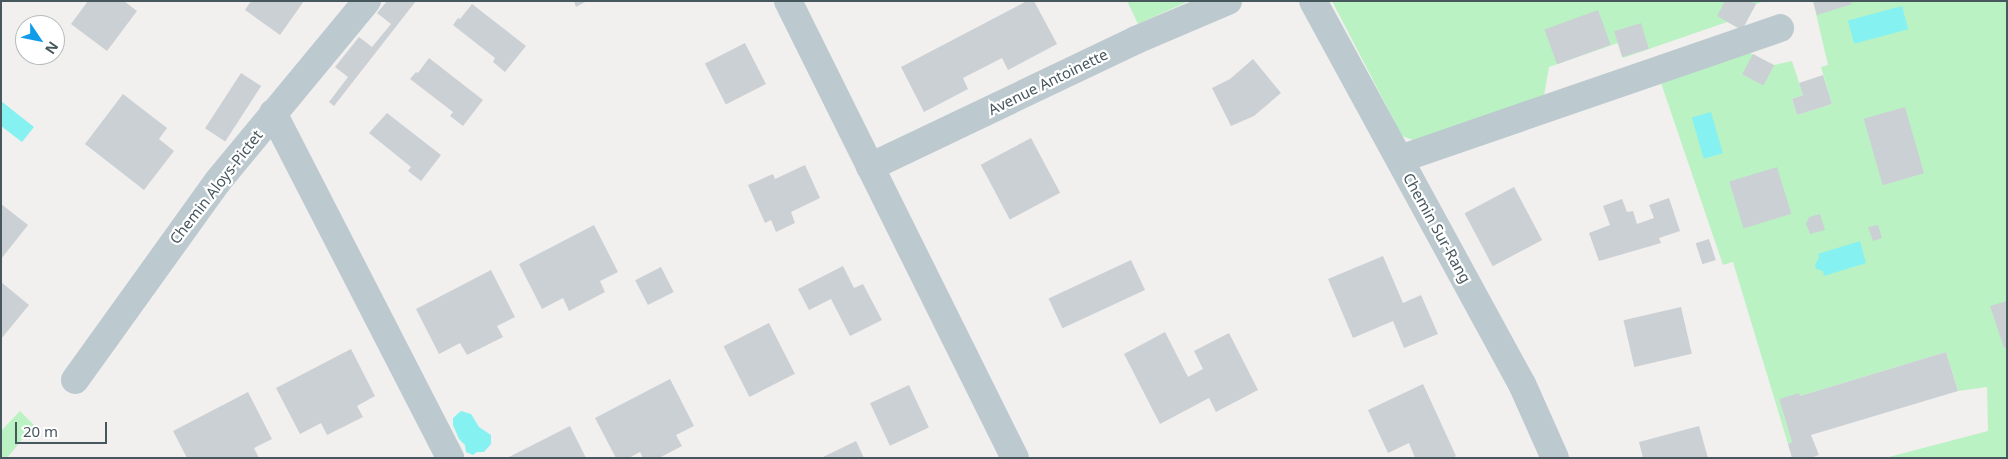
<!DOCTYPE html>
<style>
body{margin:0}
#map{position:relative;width:2008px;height:459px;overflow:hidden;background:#f2efef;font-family:"Noto Sans",sans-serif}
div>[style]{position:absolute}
.green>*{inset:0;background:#bbf2c4}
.water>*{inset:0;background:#85f1f1;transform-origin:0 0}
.building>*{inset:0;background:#cbd0d4;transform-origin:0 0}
.street>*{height:28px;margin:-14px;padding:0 14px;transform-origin:14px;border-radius:14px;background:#bccacf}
span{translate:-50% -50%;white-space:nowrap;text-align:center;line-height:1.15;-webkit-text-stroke:4.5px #fff;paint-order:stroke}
.street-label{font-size:15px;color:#46575d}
.frame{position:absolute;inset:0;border:2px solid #46575d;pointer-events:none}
.north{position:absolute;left:15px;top:15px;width:50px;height:50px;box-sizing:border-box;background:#fff;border:1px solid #b5bcbe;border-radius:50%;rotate:124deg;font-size:14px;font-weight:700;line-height:20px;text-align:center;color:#46575d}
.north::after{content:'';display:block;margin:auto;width:18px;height:22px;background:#0f9deb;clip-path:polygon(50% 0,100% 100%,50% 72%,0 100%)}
.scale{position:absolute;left:15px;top:422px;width:92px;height:22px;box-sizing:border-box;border:2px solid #46575d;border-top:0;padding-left:6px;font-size:15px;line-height:18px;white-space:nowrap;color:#46575d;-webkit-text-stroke:4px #fff;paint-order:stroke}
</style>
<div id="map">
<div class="green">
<i style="clip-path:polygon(1127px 1px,1189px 1px,1138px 24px)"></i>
<i style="clip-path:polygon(1332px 1px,1764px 1px,1756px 4px,1742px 30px,1727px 22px,1623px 58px,1618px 43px,1549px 67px,1544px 96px,1413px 140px,1402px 136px)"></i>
<i style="clip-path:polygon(1813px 1px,2007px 1px,2007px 458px,1885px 458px,1988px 431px,1987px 387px,1958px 391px,1946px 352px,1800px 396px,1779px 399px,1792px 442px,1788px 444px,1733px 262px,1723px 265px,1660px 80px,1746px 51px,1774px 65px,1792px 61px,1803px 95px,1792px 99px,1797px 115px,1832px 104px,1821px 67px,1828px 65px)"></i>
<i style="clip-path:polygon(20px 411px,34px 425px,7px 458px,1px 458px,1px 431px)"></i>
</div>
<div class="water">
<i style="left:1902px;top:6px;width:24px;height:56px;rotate:75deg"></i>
<i style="clip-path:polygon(1px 101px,34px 127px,22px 142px,1px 126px)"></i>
<i style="left:1711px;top:112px;width:43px;height:20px;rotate:74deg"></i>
<i style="clip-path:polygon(1860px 241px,1866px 263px,1824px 276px,1823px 271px,1816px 269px,1815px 265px,1819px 258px,1818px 254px)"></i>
<i style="clip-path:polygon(461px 411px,471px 414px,479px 427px,491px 435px,491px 444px,484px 452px,477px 452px,473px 455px,466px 452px,465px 445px,459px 439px,453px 425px,453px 418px)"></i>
</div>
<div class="building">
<i style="clip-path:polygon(88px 1px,124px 1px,137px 11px,107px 51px,71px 24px)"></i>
<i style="clip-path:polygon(251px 1px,304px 1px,280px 35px,245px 10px)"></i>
<i style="clip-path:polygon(387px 1px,416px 1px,334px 106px,329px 102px,348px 77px,335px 67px,359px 37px,372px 47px,391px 24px,377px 13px)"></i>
<i style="clip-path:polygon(574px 1px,587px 1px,576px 7px)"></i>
<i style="clip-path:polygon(1027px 1px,1034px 1px,1057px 44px,1008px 70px,1002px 58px,963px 78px,968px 89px,924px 112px,901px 67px)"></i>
<i style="clip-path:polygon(1725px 1px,1750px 1px,1756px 4px,1742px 30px,1717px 16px)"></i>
<i style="clip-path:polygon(1813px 1px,1851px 1px,1852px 4px,1817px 15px)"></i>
<i style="clip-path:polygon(472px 4px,526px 46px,505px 72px,493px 62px,495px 58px,453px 25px,458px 18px,460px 19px)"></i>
<i style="left:1598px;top:10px;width:37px;height:57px;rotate:70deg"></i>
<i style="left:1641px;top:23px;width:27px;height:28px;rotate:73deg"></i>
<i style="left:745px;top:43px;width:46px;height:45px;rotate:63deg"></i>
<i style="left:1753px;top:54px;width:24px;height:23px;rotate:28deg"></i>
<i style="clip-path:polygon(429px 58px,483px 100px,463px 126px,450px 116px,453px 112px,410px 79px,416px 72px,418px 73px)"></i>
<i style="clip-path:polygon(1253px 59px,1281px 93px,1254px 116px,1231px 126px,1212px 88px,1230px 79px)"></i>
<i style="left:241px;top:73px;width:24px;height:66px;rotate:33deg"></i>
<i style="clip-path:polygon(1823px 75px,1832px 104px,1797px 115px,1792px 99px,1803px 95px,1799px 83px)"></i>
<i style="clip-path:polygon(123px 94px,167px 128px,159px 139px,174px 151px,144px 190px,85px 144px)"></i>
<i style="left:1905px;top:107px;width:69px;height:43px;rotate:74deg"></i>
<i style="clip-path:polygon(387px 113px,441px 155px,421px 181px,408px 171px,411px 167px,369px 133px)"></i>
<i style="left:1031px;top:138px;width:62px;height:57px;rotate:62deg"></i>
<i style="clip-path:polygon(805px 165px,820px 198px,791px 212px,795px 223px,776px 232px,771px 220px,765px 223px,748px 185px,773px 174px,775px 179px)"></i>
<i style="left:1777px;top:167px;width:49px;height:50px;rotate:73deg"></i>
<i style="left:1514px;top:187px;width:60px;height:56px;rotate:62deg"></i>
<i style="clip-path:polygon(1669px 198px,1680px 231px,1659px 238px,1661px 243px,1599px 261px,1589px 233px,1610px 225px,1603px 206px,1622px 199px,1627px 212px,1633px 211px,1637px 224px,1654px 218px,1649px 205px)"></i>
<i style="clip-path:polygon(1px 204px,28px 225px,1px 259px)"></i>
<i style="clip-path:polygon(1820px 214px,1825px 230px,1810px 234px,1806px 224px,1809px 217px)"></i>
<i style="clip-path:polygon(594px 225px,618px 272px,600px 281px,605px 292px,569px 311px,563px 298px,542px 309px,519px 264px)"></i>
<i style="clip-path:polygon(1878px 225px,1882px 238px,1873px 241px,1868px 227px)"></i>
<i style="left:1709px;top:239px;width:22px;height:14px;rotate:72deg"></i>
<i style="clip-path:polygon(1383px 256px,1403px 303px,1421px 295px,1438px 334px,1404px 348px,1393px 321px,1353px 338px,1328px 279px)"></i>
<i style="left:1131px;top:260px;width:33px;height:91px;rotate:65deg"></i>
<i style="clip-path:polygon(843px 266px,854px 288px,863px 284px,882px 320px,850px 336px,831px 299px,809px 310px,798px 289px)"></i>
<i style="left:661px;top:267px;width:28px;height:29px;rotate:63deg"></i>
<i style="clip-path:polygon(491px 270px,515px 317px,497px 326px,503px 337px,467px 355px,460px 343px,439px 354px,416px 309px)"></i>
<i style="clip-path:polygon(1px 282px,29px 305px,1px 339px)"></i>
<i style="clip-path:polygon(2007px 301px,2007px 347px,2004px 348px,1990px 306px)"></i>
<i style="left:1681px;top:307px;width:48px;height:59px;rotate:77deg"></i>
<i style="left:769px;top:323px;width:57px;height:51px;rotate:63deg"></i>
<i style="clip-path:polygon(1165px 332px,1188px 377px,1203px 369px,1194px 351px,1229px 333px,1258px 390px,1216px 412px,1209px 398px,1160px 424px,1124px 354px)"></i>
<i style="clip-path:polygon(351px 349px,375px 396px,357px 406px,363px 417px,327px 435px,321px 423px,300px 434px,276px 388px)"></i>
<i style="clip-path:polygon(1946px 352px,1958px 391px,1811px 435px,1819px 455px,1810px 458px,1792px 458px,1788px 444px,1792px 442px,1779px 399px,1799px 393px,1800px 396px)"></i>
<i style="clip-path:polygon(670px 379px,694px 426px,676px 435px,682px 446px,659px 458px,643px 458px,640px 452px,629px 458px,616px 458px,595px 418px)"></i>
<i style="clip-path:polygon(1423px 384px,1456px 456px,1452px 458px,1415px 458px,1409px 443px,1388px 453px,1368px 410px)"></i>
<i style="left:909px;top:385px;width:47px;height:43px;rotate:65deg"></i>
<i style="clip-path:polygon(248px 392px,272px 439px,254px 448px,259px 458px,187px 458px,173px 431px)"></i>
<i style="clip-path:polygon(570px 426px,586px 458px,507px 458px)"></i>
<i style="clip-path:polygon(1699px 426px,1708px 458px,1643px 458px,1639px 442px)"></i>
<i style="clip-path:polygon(856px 441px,864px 458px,821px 458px)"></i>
</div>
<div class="street">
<i style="left:788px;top:1px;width:510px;rotate:63.59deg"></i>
<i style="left:1313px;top:1px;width:436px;rotate:61.4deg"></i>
<i style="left:1522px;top:384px;width:81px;rotate:66deg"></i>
<i style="left:273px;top:113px;width:388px;rotate:62.8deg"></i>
<i style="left:1400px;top:159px;width:402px;rotate:-19deg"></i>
<i style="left:870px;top:167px;width:295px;rotate:-25.5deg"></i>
<i style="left:1136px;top:40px;width:100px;rotate:-23deg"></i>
<i style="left:75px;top:380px;width:245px;rotate:-54.3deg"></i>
<i style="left:218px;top:181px;width:234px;rotate:-50.4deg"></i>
</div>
<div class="street-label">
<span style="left:1048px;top:82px;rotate:-26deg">Avenue Antoinette</span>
<span style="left:216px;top:187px;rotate:-52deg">Chemin Aloys-Pictet</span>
<span style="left:1437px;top:228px;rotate:61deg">Chemin Sur-Rang</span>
</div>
<div class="frame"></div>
<div class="north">N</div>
<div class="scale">20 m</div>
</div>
